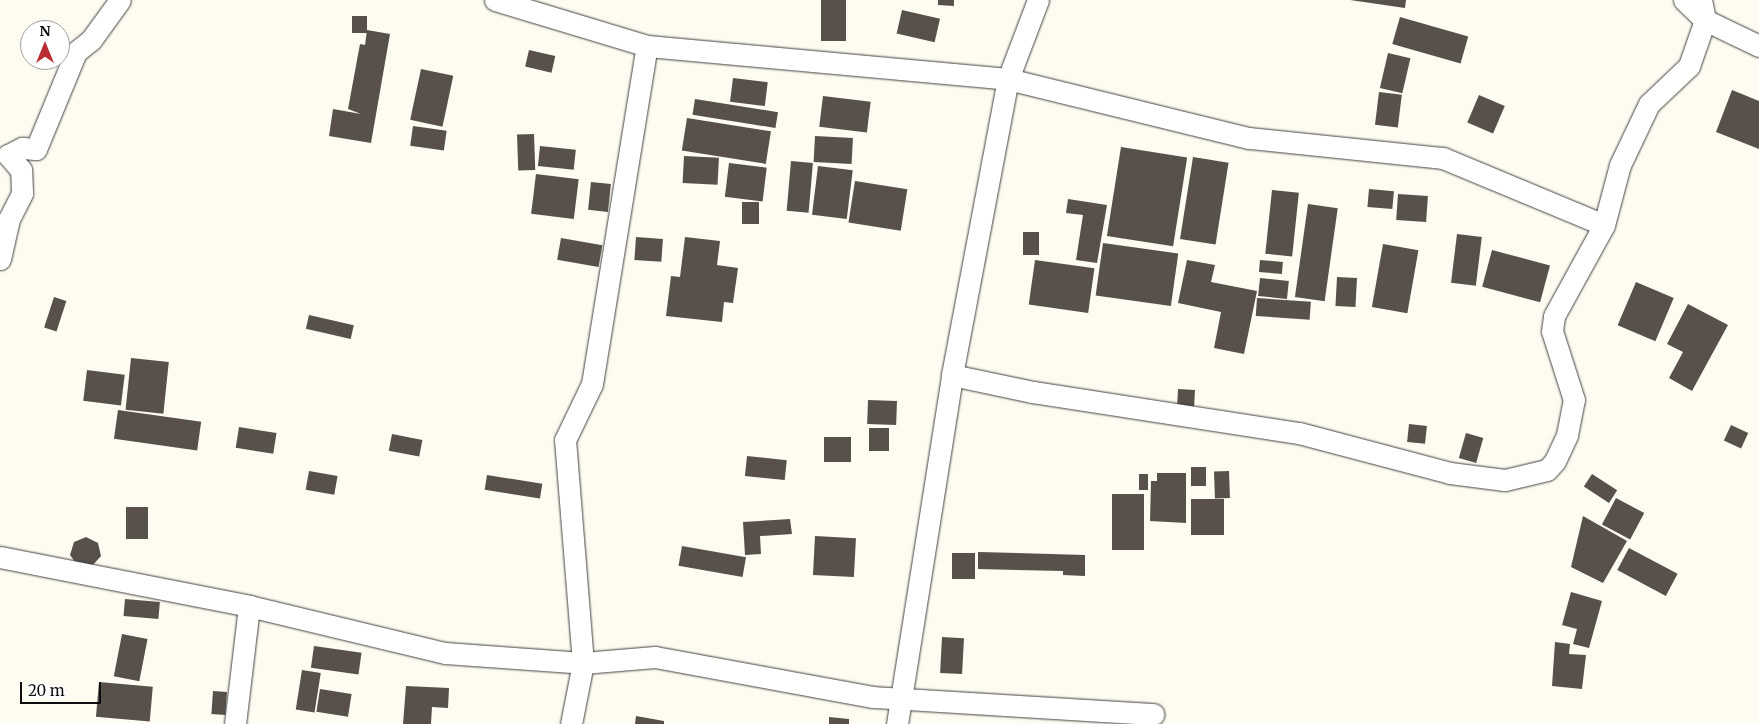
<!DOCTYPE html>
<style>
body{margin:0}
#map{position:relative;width:1759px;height:724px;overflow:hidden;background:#fefcf1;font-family:Merriweather,serif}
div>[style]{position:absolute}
.building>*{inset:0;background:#57504b;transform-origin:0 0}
.roads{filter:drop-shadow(0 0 1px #414141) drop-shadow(0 0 1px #414141)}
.street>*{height:21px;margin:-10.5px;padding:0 10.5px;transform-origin:10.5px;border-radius:10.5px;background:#fff}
span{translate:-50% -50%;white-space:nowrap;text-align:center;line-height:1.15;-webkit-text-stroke:5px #fff;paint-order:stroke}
.north{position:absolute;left:20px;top:20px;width:50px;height:50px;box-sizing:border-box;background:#fff;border:1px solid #9f9f9f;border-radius:50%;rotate:0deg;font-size:14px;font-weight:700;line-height:20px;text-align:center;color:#0e0e0e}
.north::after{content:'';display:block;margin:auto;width:18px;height:22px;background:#b82d31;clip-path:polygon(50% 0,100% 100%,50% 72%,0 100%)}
.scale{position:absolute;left:20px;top:682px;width:81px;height:22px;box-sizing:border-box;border:2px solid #0e0e0e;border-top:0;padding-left:6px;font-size:15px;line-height:18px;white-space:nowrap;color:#0e0e0e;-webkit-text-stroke:4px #fff;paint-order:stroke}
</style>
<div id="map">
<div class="building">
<i style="left:821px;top:0;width:25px;height:41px"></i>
<i style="clip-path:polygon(938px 0,954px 0,954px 6px,938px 5px)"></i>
<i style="clip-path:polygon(1350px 0,1406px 0,1405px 8px)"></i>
<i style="left:902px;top:10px;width:39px;height:24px;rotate:13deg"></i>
<i style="left:352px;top:16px;width:15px;height:17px"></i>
<i style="left:1400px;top:17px;width:71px;height:28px;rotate:16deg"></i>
<i style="clip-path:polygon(367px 30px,390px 34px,371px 143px,329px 136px,333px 109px,361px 114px,348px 109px,360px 44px,365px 45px)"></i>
<i style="left:529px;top:50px;width:27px;height:17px;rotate:13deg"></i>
<i style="left:1388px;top:53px;width:23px;height:36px;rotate:13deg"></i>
<i style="left:421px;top:69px;width:33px;height:52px;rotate:12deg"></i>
<i style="left:733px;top:78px;width:35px;height:24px;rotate:7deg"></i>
<i style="clip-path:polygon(1732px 90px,1759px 101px,1759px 149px,1716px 132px)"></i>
<i style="left:1379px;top:92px;width:23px;height:33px;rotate:7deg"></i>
<i style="left:1479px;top:95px;width:28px;height:30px;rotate:23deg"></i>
<i style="left:823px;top:96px;width:48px;height:31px;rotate:7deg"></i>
<i style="left:695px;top:99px;width:84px;height:16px;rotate:9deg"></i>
<i style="left:687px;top:118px;width:85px;height:33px;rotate:9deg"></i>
<i style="left:413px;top:126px;width:34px;height:20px;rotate:8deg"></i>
<i style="left:534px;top:134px;width:36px;height:17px;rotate:88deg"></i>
<i style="left:815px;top:136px;width:38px;height:26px;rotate:3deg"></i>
<i style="left:540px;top:146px;width:36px;height:20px;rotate:6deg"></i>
<i style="left:1121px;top:147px;width:67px;height:90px;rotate:9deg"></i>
<i style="left:684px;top:156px;width:35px;height:27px;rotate:3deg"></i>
<i style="left:1193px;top:157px;width:36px;height:83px;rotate:9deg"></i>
<i style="left:791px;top:161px;width:22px;height:50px;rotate:5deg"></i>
<i style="left:729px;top:163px;width:38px;height:34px;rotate:7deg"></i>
<i style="left:818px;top:166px;width:35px;height:49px;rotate:7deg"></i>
<i style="left:536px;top:174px;width:43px;height:40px;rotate:7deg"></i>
<i style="left:855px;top:181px;width:53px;height:42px;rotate:9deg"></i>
<i style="left:591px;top:182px;width:20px;height:28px;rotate:6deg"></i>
<i style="left:1369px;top:189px;width:25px;height:18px;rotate:5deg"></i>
<i style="left:1272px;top:190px;width:27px;height:64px;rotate:6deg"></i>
<i style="left:1398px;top:194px;width:30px;height:26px;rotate:4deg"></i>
<i style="clip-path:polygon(1068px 199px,1107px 205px,1097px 263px,1076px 260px,1083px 215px,1066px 213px)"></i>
<i style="left:742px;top:202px;width:17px;height:22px"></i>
<i style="left:1308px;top:204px;width:30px;height:94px;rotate:8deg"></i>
<i style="left:1023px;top:232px;width:16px;height:23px"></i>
<i style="left:1457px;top:234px;width:25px;height:49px;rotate:7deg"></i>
<i style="left:636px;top:237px;width:27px;height:23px;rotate:4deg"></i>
<i style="clip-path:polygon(685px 237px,720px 241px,717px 265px,738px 268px,733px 303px,724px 302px,722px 322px,666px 316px,671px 276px,680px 277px)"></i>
<i style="left:561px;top:238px;width:42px;height:22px;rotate:10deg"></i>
<i style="left:1103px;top:243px;width:76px;height:53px;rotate:8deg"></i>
<i style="left:1383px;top:244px;width:36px;height:64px;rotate:10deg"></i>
<i style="left:1492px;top:250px;width:60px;height:38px;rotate:15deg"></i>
<i style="left:1035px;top:260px;width:60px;height:45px;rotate:8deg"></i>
<i style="clip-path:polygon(1187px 260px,1215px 265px,1211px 282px,1257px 291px,1244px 354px,1214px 348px,1221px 312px,1178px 303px)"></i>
<i style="left:1260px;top:260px;width:23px;height:12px;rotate:5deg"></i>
<i style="left:1337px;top:277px;width:20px;height:29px;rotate:3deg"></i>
<i style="left:1260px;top:278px;width:29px;height:18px;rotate:6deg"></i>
<i style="left:1636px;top:282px;width:41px;height:47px;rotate:23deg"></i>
<i style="left:54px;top:297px;width:13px;height:32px;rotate:18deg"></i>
<i style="left:1257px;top:298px;width:54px;height:18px;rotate:4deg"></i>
<i style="clip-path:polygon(1688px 304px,1728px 325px,1692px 391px,1669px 378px,1683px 352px,1667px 344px)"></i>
<i style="left:309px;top:315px;width:46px;height:14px;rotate:13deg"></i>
<i style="left:131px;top:358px;width:38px;height:52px;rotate:6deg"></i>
<i style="left:87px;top:370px;width:38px;height:31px;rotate:7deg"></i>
<i style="left:1178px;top:389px;width:17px;height:20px;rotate:3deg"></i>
<i style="left:868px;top:400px;width:29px;height:24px;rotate:2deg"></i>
<i style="left:118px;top:410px;width:84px;height:29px;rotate:8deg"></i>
<i style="left:1409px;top:424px;width:18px;height:18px;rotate:6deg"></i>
<i style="left:1731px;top:425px;width:19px;height:17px;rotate:25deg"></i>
<i style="left:239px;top:427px;width:38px;height:21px;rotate:9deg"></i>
<i style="left:869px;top:428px;width:20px;height:23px"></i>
<i style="left:1466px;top:433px;width:18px;height:26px;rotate:16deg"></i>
<i style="left:392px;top:434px;width:31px;height:17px;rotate:11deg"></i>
<i style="left:851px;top:437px;width:25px;height:27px;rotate:90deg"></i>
<i style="left:747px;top:456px;width:40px;height:20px;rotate:6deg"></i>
<i style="left:1191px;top:467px;width:15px;height:19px"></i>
<i style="left:309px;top:471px;width:29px;height:19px;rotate:10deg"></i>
<i style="left:1229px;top:471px;width:27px;height:15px;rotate:88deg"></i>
<i style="clip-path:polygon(1157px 473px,1186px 473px,1186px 523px,1150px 521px,1151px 481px,1157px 481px)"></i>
<i style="left:1139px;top:474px;width:9px;height:16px"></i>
<i style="left:1592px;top:474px;width:30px;height:15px;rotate:33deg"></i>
<i style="left:487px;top:475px;width:56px;height:15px;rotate:9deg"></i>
<i style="left:1112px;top:494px;width:32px;height:56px"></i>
<i style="left:1616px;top:498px;width:32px;height:30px;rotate:28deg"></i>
<i style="left:1191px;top:499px;width:33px;height:36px"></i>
<i style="left:126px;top:507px;width:22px;height:32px"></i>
<i style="clip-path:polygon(1583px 516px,1627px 541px,1603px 583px,1571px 567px)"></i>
<i style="clip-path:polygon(790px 519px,792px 534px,760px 536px,761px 554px,745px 555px,743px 522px)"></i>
<i style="left:815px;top:536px;width:41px;height:39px;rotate:3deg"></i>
<i style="clip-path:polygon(86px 537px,98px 543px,101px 556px,92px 566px,78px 566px,70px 555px,74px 542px)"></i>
<i style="left:682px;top:546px;width:65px;height:20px;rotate:10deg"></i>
<i style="left:1629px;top:548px;width:55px;height:25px;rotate:28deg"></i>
<i style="clip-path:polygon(978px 552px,1085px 555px,1085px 576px,1063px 575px,1063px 571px,978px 569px)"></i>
<i style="left:975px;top:553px;width:26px;height:23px;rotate:90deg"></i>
<i style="clip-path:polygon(1571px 592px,1602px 601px,1589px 648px,1573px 644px,1577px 629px,1562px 625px)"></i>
<i style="left:125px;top:599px;width:35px;height:17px;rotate:5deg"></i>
<i style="left:122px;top:634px;width:26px;height:43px;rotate:11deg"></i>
<i style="left:942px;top:637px;width:22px;height:36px;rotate:3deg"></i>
<i style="clip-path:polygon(1555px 642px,1570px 644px,1569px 654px,1586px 655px,1582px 689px,1552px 686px)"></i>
<i style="left:314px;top:646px;width:48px;height:22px;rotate:8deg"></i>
<i style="left:302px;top:670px;width:19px;height:40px;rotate:9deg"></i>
<i style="left:99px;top:682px;width:54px;height:35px;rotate:5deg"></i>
<i style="clip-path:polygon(406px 686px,449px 688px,448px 708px,432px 707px,431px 724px,403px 724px)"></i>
<i style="left:320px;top:689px;width:32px;height:23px;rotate:9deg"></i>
<i style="left:213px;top:691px;width:14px;height:23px;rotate:4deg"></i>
<i style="clip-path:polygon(636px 716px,664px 721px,664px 724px,635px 724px)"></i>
<i style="clip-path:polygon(829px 717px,849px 719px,849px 724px,829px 724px)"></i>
</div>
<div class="roads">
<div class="street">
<i style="left:495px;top:0;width:159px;rotate:16.8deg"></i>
<i style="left:647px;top:46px;width:363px;rotate:5.2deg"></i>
<i style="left:1008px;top:79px;width:248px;rotate:13.8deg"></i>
<i style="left:1249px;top:138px;width:195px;rotate:5.9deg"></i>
<i style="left:1443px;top:158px;width:174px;rotate:22.6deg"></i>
<i style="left:1684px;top:0;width:29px;rotate:44deg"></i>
<i style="left:1705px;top:20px;width:60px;rotate:25.7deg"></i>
<i style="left:0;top:259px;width:41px;rotate:-77.3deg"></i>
<i style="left:9px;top:219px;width:29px;rotate:-63deg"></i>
<i style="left:22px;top:193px;width:23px;rotate:-92deg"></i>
<i style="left:21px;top:170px;width:20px;rotate:-131deg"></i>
<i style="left:8px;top:155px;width:16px;rotate:-27deg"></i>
<i style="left:22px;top:148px;width:14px;rotate:4deg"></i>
<i style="left:36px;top:149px;width:105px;rotate:-67.6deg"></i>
<i style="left:76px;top:52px;width:19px;rotate:-39deg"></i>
<i style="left:91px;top:40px;width:49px;rotate:-54.1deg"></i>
<i style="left:952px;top:375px;width:83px;rotate:11.9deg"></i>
<i style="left:1033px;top:392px;width:269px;rotate:8.8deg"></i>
<i style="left:1299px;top:433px;width:156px;rotate:14.8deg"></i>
<i style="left:1450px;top:473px;width:55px;rotate:7.3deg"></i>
<i style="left:1505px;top:480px;width:43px;rotate:-13.4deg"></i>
<i style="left:1547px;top:470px;width:12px;rotate:-48deg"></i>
<i style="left:1555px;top:461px;width:29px;rotate:-65deg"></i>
<i style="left:1567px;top:435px;width:36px;rotate:-79deg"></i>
<i style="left:1574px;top:400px;width:72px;rotate:-107.7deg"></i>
<i style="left:1552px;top:331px;width:15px;rotate:-82deg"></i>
<i style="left:1554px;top:316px;width:104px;rotate:-61.2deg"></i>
<i style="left:1604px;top:225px;width:62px;rotate:-75.1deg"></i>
<i style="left:1620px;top:165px;width:68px;rotate:-64.6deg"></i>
<i style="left:1649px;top:104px;width:55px;rotate:-43.5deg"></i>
<i style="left:1689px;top:66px;width:49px;rotate:-70.8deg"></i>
<i style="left:1705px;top:20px;width:20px;rotate:-101deg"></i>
<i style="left:0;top:557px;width:254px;rotate:11.1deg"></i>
<i style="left:249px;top:606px;width:202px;rotate:13.5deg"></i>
<i style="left:445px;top:653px;width:138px;rotate:4.1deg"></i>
<i style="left:583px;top:663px;width:224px;rotate:-94.6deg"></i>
<i style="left:565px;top:440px;width:62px;rotate:-64.3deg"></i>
<i style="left:592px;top:384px;width:342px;rotate:-80.8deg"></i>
<i style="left:235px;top:724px;width:119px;rotate:-83.2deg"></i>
<i style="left:571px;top:724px;width:62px;rotate:-78.9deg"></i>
<i style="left:583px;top:663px;width:72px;rotate:-4.8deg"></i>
<i style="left:655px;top:657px;width:222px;rotate:10.4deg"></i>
<i style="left:873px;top:697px;width:281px;rotate:3.5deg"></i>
<i style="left:897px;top:724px;width:353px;rotate:-81deg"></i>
<i style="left:952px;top:375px;width:301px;rotate:-79.3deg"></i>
<i style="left:1008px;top:79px;width:85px;rotate:-69.2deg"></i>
</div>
</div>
<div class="north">N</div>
<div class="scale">20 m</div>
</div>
